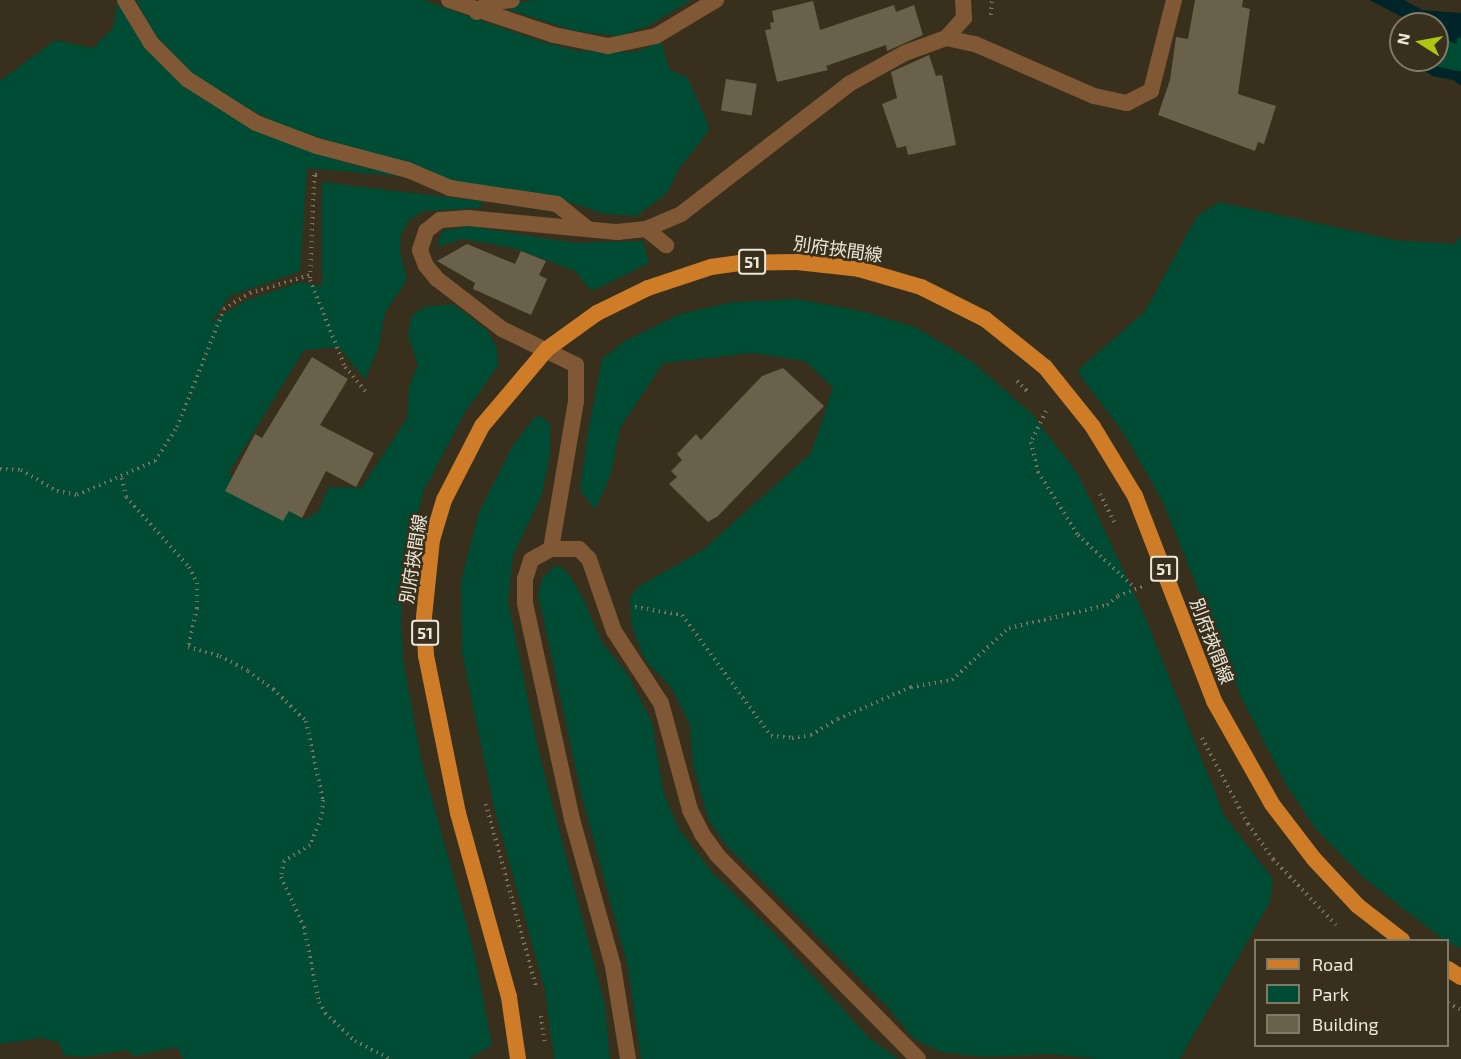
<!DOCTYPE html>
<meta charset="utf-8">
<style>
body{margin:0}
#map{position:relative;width:1461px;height:1059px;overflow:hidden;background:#38301c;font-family:"Exo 2","Noto Sans JP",sans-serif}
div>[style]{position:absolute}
.green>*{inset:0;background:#004b33}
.water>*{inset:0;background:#002529}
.stream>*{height:10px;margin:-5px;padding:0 5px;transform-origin:5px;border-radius:5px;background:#002529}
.building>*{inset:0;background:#6a614b;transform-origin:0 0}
.path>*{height:4px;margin-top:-2px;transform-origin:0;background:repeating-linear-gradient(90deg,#7a7361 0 1.5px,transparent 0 6px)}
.service>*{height:16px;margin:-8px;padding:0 8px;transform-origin:8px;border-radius:8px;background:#815835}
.minor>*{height:16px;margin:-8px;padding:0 8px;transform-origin:8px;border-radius:8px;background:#815835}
.primary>*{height:16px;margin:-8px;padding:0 8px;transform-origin:8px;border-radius:8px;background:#ce7c27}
span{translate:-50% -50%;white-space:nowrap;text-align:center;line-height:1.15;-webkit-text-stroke:5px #38301c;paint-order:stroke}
.shield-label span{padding:2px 4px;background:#38301c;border:2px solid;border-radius:4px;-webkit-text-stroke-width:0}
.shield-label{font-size:16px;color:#ede8db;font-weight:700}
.street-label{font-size:18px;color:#ede8db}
.legend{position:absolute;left:1254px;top:939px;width:195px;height:108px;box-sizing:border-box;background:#38301c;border:2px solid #807a68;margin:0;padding:8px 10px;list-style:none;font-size:18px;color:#ede8db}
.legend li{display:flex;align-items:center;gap:12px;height:30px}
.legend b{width:30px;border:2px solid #807a68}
.north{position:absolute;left:1389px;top:12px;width:60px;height:60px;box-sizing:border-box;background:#38301c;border:2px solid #807a68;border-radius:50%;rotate:281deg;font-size:16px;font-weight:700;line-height:24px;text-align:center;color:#ede8db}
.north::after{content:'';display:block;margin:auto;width:21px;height:27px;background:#acc613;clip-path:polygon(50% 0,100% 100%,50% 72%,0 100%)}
</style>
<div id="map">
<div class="green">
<i style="clip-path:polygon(118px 0,132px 25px,257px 131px,352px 165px,409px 177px,307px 168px,300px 271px,230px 296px,210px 323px,245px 301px,300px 282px,322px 286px,322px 182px,485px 202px,479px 208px,423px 211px,409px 220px,401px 235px,400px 251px,407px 280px,385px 313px,378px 349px,365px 380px,339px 347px,304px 350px,228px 474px,304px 520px,318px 512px,329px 487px,361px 488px,407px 418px,409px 386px,418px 365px,408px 336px,411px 316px,424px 307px,453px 304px,487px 330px,497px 348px,498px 366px,465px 412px,423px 492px,404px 575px,401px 619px,403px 659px,421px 759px,473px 947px,492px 1045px,469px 1059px,183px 1059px,177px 1047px,134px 1056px,127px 1050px,84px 1057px,64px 1055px,58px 1042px,41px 1038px,0 1044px,0 81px,55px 40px,93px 48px,113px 28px)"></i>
<i style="clip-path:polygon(136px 0,423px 0,539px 41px,578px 51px,635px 52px,661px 42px,669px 69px,688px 78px,710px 129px,679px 169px,667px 193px,636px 216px,605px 214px,548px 195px,465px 185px,278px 124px,246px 107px,191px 73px,155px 35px)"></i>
<i style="clip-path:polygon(538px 0,691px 0,648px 26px,619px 36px,575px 31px,494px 5px)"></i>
<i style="clip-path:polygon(1437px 35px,1455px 44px,1458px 37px,1461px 38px,1461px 77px,1435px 69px,1421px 60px,1437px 60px)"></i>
<i style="clip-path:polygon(1219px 202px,1395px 240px,1455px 244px,1461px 235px,1461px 949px,1444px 940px,1364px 878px,1316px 829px,1287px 786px,1241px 697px,1163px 502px,1125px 435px,1077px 371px,1145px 311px,1197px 216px)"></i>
<i style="clip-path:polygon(468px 226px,574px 243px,643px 241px,649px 263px,592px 291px,575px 271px,514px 248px,462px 239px,437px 247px,442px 231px)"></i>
<i style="clip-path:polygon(797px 299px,861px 311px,915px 327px,970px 360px,1031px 413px,1077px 473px,1092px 503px,1145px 617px,1224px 815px,1273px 879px,1270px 902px,1180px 1059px,1099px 1059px,1050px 1054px,983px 1057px,941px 1052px,913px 1038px,887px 1006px,726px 845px,708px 818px,693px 765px,690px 725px,671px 687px,645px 660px,631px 623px,630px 597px,638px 587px,704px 549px,811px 453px,833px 388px,805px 361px,752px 353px,663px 363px,620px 428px,611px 474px,595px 510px,580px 490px,588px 432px,602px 359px,625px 341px,680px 314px,733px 302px)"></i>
<i style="clip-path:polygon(541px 416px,550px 424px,550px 455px,542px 494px,513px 556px,508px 601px,538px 749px,605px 1005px,610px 1059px,554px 1059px,545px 990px,493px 804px,462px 652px,461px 582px,479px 512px,512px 447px,535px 417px)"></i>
<i style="clip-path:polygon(556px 564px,568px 573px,584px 600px,602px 643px,626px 672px,652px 722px,664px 794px,679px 829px,711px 871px,773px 932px,869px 1038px,898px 1059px,641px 1059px,628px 967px,581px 793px,538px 594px,543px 577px)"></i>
</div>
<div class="water">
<i style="clip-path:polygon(1369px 0,1404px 0,1422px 10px,1461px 13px,1461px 38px,1458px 37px,1456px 44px,1437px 35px,1437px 24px,1416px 24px)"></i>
</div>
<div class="stream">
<i style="left:1417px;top:60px;width:20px;rotate:33deg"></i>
<i style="left:1434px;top:71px;width:25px;rotate:12deg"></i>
<i style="left:1458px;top:76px;width:5px;rotate:53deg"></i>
</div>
<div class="building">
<i style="clip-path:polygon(1195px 0,1243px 0,1242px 7px,1250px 9px,1238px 94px,1276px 106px,1264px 144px,1258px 142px,1255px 151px,1158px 115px,1170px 80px,1176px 37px,1188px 39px)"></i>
<i style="clip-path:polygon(813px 1px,820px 30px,894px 5px,896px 12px,914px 5px,923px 35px,887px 51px,886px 45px,826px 66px,828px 70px,777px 82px,765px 30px,771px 29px,770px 23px,774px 22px,772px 11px)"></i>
<i style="clip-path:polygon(929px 55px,936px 76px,942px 75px,956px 145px,908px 155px,906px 146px,897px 148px,882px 104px,897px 98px,891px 72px)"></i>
<i style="left:726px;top:79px;width:31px;height:32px;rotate:9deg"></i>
<i style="clip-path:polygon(467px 244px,515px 264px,521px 251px,546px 261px,539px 275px,547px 279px,531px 315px,473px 289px,475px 283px,437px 261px)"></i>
<i style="clip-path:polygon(312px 357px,348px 379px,320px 425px,374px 453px,356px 487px,326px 471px,302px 518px,289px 511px,283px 521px,225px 491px,255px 434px,262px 438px)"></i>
<i style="clip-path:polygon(783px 368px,824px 406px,718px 516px,708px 522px,669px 484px,677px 477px,671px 471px,682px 460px,677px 454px,696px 434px,701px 440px,762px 376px)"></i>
</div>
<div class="path">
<i style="left:991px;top:15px;width:15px;rotate:-86deg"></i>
<i style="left:317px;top:175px;width:3px;rotate:180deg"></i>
<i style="left:314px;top:175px;width:105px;rotate:92.2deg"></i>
<i style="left:310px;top:280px;width:94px;rotate:68.1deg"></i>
<i style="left:345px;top:367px;width:34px;rotate:50deg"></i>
<i style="left:1017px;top:381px;width:17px;rotate:45deg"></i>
<i style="left:1046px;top:411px;width:34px;rotate:116deg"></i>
<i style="left:1031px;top:442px;width:31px;rotate:77deg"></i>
<i style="left:1038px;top:472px;width:75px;rotate:57.6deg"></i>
<i style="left:1078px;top:535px;width:78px;rotate:42.9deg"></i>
<i style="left:0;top:469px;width:21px;rotate:3deg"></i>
<i style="left:21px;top:470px;width:42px;rotate:30.3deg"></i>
<i style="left:57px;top:491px;width:20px;rotate:11deg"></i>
<i style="left:77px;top:495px;width:85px;rotate:-23.6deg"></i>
<i style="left:155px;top:461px;width:40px;rotate:-57.1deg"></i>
<i style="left:177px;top:427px;width:127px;rotate:-68.3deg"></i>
<i style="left:224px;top:309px;width:31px;rotate:-32deg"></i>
<i style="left:250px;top:293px;width:63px;rotate:-16.7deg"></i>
<i style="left:122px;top:478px;width:19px;rotate:78deg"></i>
<i style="left:126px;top:497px;width:94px;rotate:48deg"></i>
<i style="left:189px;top:567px;width:18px;rotate:63deg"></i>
<i style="left:197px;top:583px;width:25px;rotate:90deg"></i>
<i style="left:197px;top:608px;width:40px;rotate:103deg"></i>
<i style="left:188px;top:647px;width:33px;rotate:16deg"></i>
<i style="left:220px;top:656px;width:32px;rotate:28deg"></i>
<i style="left:248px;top:671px;width:31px;rotate:36deg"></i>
<i style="left:273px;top:689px;width:46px;rotate:44.1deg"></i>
<i style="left:306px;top:721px;width:81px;rotate:77.9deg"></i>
<i style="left:323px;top:800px;width:18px;rotate:96deg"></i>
<i style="left:321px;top:818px;width:29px;rotate:112deg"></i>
<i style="left:310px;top:845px;width:31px;rotate:148deg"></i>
<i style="left:284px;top:861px;width:16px;rotate:101deg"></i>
<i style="left:281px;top:877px;width:55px;rotate:65.3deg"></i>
<i style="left:304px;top:927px;width:76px;rotate:78.7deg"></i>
<i style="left:319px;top:1002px;width:13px;rotate:61deg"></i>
<i style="left:325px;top:1013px;width:41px;rotate:43deg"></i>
<i style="left:355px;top:1041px;width:39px;rotate:27deg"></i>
<i style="left:1100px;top:494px;width:35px;rotate:63deg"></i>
<i style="left:635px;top:607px;width:48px;rotate:9.7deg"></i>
<i style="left:682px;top:615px;width:150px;rotate:53.7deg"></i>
<i style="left:771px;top:736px;width:21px;rotate:5deg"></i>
<i style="left:792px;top:738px;width:19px;rotate:-9deg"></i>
<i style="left:811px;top:735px;width:31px;rotate:-31deg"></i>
<i style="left:838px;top:719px;width:80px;rotate:-23.7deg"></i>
<i style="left:911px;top:687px;width:42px;rotate:-9.7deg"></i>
<i style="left:952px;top:680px;width:77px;rotate:-42.4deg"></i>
<i style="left:1009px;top:628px;width:101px;rotate:-13.2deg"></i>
<i style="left:1107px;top:605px;width:14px;rotate:-39deg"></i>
<i style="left:1118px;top:596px;width:26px;rotate:-21deg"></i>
<i style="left:1202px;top:738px;width:98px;rotate:61.9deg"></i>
<i style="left:1248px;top:824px;width:43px;rotate:54.5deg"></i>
<i style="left:1273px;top:859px;width:91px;rotate:46.3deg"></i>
<i style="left:486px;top:804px;width:190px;rotate:74.7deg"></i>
<i style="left:1448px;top:1003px;width:15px;rotate:28deg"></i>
<i style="left:541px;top:1016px;width:28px;rotate:82deg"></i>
</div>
<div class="service">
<i style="left:477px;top:12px;width:14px;rotate:-39deg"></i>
<i style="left:488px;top:3px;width:24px;rotate:-7deg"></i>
<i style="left:646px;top:229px;width:26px;rotate:39deg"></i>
</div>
<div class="minor">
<i style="left:125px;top:0;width:50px;rotate:58.8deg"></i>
<i style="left:151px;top:43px;width:51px;rotate:45deg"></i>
<i style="left:187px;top:79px;width:82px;rotate:32.5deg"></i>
<i style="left:256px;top:123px;width:65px;rotate:20.7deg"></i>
<i style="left:317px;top:146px;width:94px;rotate:14.8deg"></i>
<i style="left:408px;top:170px;width:46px;rotate:23.2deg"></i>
<i style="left:450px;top:188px;width:108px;rotate:8.5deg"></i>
<i style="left:557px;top:204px;width:38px;rotate:39deg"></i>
<i style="left:449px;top:0;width:111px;rotate:18.4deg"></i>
<i style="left:554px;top:35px;width:55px;rotate:11.5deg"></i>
<i style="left:608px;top:46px;width:49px;rotate:-11.8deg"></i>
<i style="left:656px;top:36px;width:70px;rotate:-31deg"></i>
<i style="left:946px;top:38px;width:30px;rotate:12deg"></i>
<i style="left:975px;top:44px;width:130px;rotate:23.6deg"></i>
<i style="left:1094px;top:96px;width:34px;rotate:12deg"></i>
<i style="left:1127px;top:103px;width:27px;rotate:-27deg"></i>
<i style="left:1151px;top:91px;width:94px;rotate:-75.8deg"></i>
<i style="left:551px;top:549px;width:150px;rotate:-80.4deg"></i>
<i style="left:576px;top:401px;width:36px;rotate:-90deg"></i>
<i style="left:576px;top:365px;width:82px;rotate:-154.1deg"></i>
<i style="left:502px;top:329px;width:82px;rotate:-142.4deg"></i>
<i style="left:437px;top:279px;width:17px;rotate:-130deg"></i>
<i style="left:426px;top:266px;width:17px;rotate:-111deg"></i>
<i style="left:420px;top:250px;width:20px;rotate:-72deg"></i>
<i style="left:426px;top:231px;width:18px;rotate:-38deg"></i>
<i style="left:440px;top:220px;width:28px;rotate:-4deg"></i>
<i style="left:468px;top:218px;width:150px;rotate:5.4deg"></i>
<i style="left:617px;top:232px;width:29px;rotate:-6deg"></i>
<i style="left:646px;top:229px;width:38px;rotate:-23deg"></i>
<i style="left:681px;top:214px;width:212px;rotate:-37.7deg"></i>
<i style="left:849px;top:84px;width:64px;rotate:-29deg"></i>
<i style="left:905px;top:53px;width:44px;rotate:-20.1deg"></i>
<i style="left:946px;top:38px;width:27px;rotate:-48deg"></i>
<i style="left:964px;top:18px;width:18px;rotate:-93deg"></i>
<i style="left:628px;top:1059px;width:94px;rotate:-99.2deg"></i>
<i style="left:613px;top:966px;width:153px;rotate:-105.6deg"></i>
<i style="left:572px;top:819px;width:220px;rotate:-102.3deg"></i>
<i style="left:525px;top:604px;width:25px;rotate:-90deg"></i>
<i style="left:525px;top:579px;width:20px;rotate:-72deg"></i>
<i style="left:531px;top:560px;width:23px;rotate:-29deg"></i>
<i style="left:551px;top:549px;width:28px"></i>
<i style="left:579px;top:549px;width:14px;rotate:45deg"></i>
<i style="left:589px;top:559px;width:76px;rotate:70.9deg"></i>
<i style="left:614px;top:631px;width:86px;rotate:56.9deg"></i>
<i style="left:661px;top:703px;width:111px;rotate:74.8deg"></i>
<i style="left:690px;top:810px;width:27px;rotate:63deg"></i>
<i style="left:702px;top:834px;width:26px;rotate:54deg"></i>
<i style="left:717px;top:855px;width:286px;rotate:45.4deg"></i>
</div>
<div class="primary">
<i style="left:1448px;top:969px;width:15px;rotate:32deg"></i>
<i style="left:518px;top:1059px;width:63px;rotate:-98.3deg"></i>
<i style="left:509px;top:997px;width:191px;rotate:-105.5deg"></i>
<i style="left:458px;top:813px;width:160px;rotate:-101.5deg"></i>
<i style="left:426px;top:656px;width:39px;rotate:-93deg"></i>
<i style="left:424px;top:617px;width:77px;rotate:-84.1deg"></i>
<i style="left:432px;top:540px;width:42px;rotate:-73.3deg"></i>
<i style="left:444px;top:500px;width:83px;rotate:-62.8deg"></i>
<i style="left:482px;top:426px;width:101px;rotate:-49.8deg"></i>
<i style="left:547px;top:349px;width:62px;rotate:-35.8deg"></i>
<i style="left:597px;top:313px;width:57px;rotate:-26.1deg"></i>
<i style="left:648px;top:288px;width:66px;rotate:-18.4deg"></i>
<i style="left:711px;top:267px;width:29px;rotate:-8deg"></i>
<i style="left:740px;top:263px;width:57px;rotate:-1deg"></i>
<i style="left:797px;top:262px;width:62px;rotate:6.4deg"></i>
<i style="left:859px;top:269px;width:65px;rotate:16.2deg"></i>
<i style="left:921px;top:287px;width:72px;rotate:26.6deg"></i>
<i style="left:985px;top:319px;width:77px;rotate:38.7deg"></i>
<i style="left:1045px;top:367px;width:77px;rotate:51.3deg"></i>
<i style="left:1093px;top:427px;width:81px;rotate:58.7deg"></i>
<i style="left:1135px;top:496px;width:220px;rotate:68.9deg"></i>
<i style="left:1214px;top:701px;width:118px;rotate:60.6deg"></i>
<i style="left:1272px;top:804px;width:69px;rotate:52.6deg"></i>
<i style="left:1314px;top:859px;width:64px;rotate:46.9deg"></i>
<i style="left:1358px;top:906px;width:56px;rotate:37.7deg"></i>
</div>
<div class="shield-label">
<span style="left:752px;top:262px">51</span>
<span style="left:1164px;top:569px">51</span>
<span style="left:425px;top:633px">51</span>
</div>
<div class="street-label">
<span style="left:838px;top:249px;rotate:8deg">別府挾間線</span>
<span style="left:413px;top:559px;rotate:-81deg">別府挾間線</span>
<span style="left:1212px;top:641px;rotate:69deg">別府挾間線</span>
</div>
<ul class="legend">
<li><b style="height:8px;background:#ce7c27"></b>Road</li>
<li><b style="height:16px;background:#004b33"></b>Park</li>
<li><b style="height:16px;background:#6a614b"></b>Building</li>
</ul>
<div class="north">N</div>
</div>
